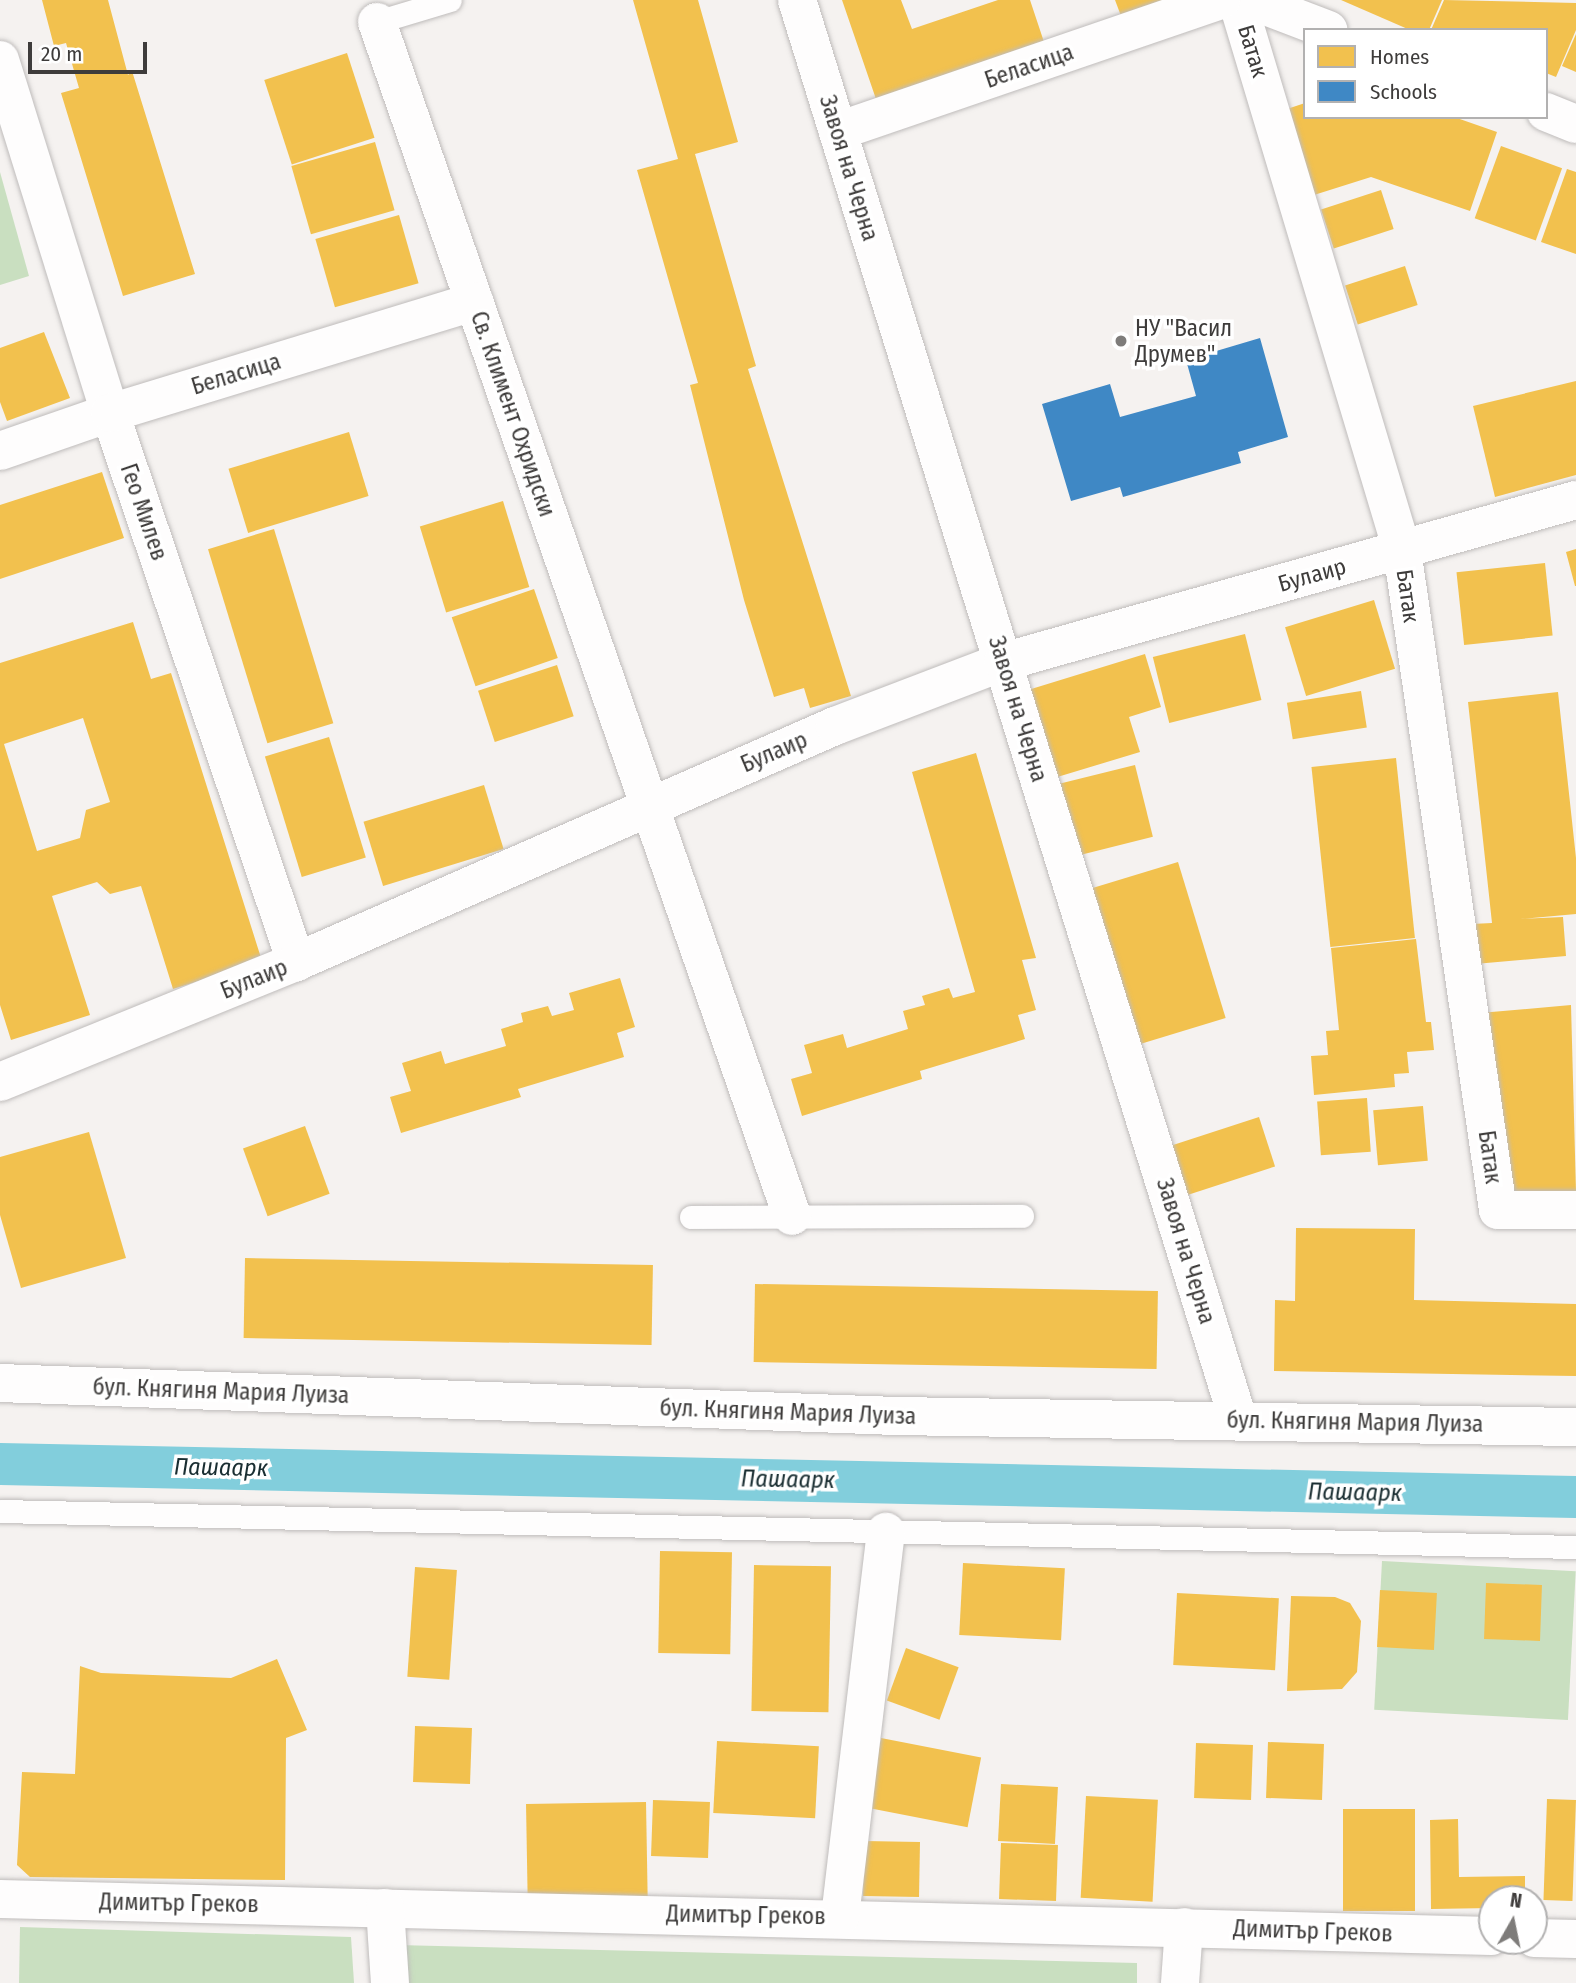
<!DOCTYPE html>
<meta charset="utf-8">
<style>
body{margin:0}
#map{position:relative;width:1576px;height:1983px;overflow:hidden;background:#f5f2f0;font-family:"Fira Sans Condensed",sans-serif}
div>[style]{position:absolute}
.green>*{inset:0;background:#c9dfc0;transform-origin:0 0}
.homes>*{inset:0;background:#f2c14e;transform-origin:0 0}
.schools>*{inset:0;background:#3f88c5}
.canal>*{height:42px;margin:-21px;padding:0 21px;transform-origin:21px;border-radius:21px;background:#82cedc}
.roads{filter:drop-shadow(0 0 2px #bfbcbb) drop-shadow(0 0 2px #bfbcbb)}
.lane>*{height:23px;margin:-11.5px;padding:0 11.5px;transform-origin:11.5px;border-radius:11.5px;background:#fefdfd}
.street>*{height:38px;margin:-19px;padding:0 19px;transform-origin:19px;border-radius:19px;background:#fefdfd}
.secondary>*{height:38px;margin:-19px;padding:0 19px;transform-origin:19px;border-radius:19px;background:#fefdfd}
.dots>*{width:19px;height:19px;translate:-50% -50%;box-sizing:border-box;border:4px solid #fff;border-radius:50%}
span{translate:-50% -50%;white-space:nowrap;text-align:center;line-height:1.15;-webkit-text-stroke:7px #fff;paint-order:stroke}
.street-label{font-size:23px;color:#3e3c3b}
.poi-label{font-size:23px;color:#3e3c3b}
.left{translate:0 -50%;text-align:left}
.water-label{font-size:24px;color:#1a2e32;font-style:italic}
.legend{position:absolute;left:1303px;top:28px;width:245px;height:91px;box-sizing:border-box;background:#fff;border:2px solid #b2b1b1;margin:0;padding:9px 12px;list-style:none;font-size:21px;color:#3e3c3b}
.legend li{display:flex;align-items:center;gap:14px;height:35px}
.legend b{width:35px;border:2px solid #b2b1b1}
.north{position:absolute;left:1478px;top:1885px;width:70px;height:70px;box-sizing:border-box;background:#fff;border:2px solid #b2b1b1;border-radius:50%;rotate:9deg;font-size:19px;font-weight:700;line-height:28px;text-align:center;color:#3e3c3b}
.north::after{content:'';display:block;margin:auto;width:24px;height:32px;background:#7e7c7a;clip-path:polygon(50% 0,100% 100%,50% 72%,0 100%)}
.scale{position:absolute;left:28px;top:42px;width:119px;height:32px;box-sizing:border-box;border:4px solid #3e3c3b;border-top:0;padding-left:9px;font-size:21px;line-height:24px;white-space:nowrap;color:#3e3c3b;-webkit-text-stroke:5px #fff;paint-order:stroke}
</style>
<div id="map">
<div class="green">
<i style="clip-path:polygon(0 172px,29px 276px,0 285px)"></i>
<i style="left:1382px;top:1561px;width:194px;height:149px;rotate:3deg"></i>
<i style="clip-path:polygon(20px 1927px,351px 1937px,354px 1983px,19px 1983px)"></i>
<i style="clip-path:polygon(397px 1945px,1137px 1963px,1137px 1983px,406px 1983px)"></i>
</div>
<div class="homes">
<i style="clip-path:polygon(42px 0,108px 0,128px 75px,132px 71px,195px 274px,123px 296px,61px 93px,79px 88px,66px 43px,54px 46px)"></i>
<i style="clip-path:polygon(633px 0,698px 0,738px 142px,695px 154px,756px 366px,748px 369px,851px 696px,810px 708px,804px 688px,774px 697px,744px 600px,690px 385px,698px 383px,637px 170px,678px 159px)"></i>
<i style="clip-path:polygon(842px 0,901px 0,912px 29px,998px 0,1030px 0,1045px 45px,877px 102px)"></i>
<i style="clip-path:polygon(1115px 0,1167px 0,1121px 16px)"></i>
<i style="clip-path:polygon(1341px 0,1442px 0,1429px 30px,1410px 30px)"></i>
<i style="clip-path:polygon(1444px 0,1576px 3px,1576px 30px,1556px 77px,1546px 73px,1546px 30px,1431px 30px)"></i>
<i style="clip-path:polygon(1576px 34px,1576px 72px,1562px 66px)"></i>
<i style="left:347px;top:53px;width:89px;height:87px;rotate:72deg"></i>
<i style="clip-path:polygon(1305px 103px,1305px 117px,1454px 117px,1497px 132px,1470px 211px,1371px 177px,1314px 195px,1287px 109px)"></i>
<i style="left:375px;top:142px;width:71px;height:87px;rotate:74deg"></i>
<i style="left:1501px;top:146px;width:65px;height:77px;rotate:20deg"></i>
<i style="clip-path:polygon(1567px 169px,1576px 172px,1576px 254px,1541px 242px)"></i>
<i style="left:1381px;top:190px;width:41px;height:63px;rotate:72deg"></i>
<i style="left:399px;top:215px;width:71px;height:87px;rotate:74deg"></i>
<i style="left:1405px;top:266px;width:41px;height:63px;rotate:72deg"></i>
<i style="clip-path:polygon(44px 332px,70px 398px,7px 421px,0 402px,0 348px)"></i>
<i style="clip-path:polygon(1576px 381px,1576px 475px,1495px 497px,1473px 406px)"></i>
<i style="left:349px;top:432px;width:67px;height:126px;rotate:73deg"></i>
<i style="clip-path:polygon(102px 472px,124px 538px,0 579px,0 505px)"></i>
<i style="left:503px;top:501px;width:90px;height:87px;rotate:73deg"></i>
<i style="left:274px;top:529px;width:203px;height:69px;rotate:73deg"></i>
<i style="clip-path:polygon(1576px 549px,1576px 586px,1575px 586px,1566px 552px)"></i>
<i style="left:1545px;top:563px;width:73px;height:89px;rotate:84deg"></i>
<i style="left:534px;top:589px;width:73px;height:87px;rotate:71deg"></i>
<i style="left:1374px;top:600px;width:72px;height:93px;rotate:73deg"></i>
<i style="clip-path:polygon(evenodd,133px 622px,151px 679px,171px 673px,262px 961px,173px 989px,141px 886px,110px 894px,97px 882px,52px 896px,90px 1015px,11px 1040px,0 1005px,0 663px,133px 622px,83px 718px,110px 802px,86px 810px,80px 838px,37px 851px,4px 744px,83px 718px)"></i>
<i style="left:1245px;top:634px;width:68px;height:95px;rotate:76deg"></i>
<i style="clip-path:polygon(1145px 654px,1161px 707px,1129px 717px,1140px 752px,1054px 778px,1028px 690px)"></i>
<i style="left:557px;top:665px;width:54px;height:83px;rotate:72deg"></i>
<i style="left:1361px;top:691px;width:37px;height:75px;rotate:81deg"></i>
<i style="clip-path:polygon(1558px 692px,1576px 858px,1576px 914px,1520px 919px,1563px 917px,1566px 956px,1475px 964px,1472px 924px,1492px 923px,1468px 702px)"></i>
<i style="left:329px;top:737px;width:126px;height:67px;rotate:73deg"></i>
<i style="clip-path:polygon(976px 753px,1036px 958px,1022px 960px,1036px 1010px,1018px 1015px,1025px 1039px,920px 1071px,922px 1079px,802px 1116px,791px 1079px,812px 1073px,804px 1045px,843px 1034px,847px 1048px,908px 1029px,903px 1011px,925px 1005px,922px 996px,949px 988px,953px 998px,975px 992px,912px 772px)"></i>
<i style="left:1396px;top:758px;width:181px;height:85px;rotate:84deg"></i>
<i style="left:1135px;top:765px;width:74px;height:78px;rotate:76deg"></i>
<i style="left:484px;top:785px;width:67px;height:126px;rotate:73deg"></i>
<i style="left:1178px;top:862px;width:163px;height:91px;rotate:73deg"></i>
<i style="clip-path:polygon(1416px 939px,1426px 1022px,1431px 1022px,1434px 1050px,1407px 1052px,1409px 1073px,1394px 1074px,1395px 1087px,1314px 1095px,1311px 1056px,1328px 1055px,1326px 1031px,1339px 1030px,1331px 948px)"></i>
<i style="clip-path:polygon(620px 978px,635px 1027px,617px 1033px,624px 1057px,518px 1089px,521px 1097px,401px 1133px,390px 1097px,411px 1091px,402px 1063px,441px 1051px,445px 1064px,506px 1046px,501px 1029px,523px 1022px,521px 1013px,548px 1006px,552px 1016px,574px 1010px,569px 993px)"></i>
<i style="clip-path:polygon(1571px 1005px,1576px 1192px,1502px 1200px,1480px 1013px)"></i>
<i style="left:1367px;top:1098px;width:54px;height:50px;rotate:86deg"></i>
<i style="left:1423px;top:1106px;width:55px;height:50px;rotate:85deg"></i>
<i style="left:1259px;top:1117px;width:52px;height:92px;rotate:72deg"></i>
<i style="left:305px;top:1126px;width:72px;height:66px;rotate:70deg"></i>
<i style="clip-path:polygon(89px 1132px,126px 1258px,21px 1288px,0 1215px,0 1157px)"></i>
<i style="clip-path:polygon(1296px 1228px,1415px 1229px,1414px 1300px,1576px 1304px,1576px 1376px,1274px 1371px,1275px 1300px,1295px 1301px)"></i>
<i style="left:245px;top:1258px;width:408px;height:80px;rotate:1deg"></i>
<i style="left:755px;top:1284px;width:403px;height:78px;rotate:1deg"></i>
<i style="left:660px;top:1551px;width:72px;height:102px;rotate:1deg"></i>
<i style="left:963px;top:1563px;width:102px;height:72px;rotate:3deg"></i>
<i style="left:754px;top:1565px;width:77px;height:146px;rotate:1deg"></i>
<i style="left:415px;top:1567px;width:42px;height:110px;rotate:4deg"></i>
<i style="left:1486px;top:1583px;width:56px;height:56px;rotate:2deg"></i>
<i style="left:1380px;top:1590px;width:57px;height:57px;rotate:3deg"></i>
<i style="left:1177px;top:1593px;width:102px;height:72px;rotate:3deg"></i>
<i style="clip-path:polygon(1291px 1596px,1335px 1597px,1350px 1603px,1361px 1621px,1357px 1672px,1342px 1689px,1287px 1691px)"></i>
<i style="left:906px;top:1648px;width:56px;height:56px;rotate:20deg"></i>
<i style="clip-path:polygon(277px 1659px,307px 1730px,286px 1738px,285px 1880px,30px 1877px,17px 1865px,22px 1772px,75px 1774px,80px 1666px,101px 1673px,231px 1678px)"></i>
<i style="left:415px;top:1726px;width:57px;height:56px;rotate:2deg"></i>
<i style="left:881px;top:1738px;width:102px;height:71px;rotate:11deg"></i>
<i style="left:717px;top:1741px;width:102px;height:72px;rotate:3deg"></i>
<i style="left:1268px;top:1742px;width:56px;height:56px;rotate:2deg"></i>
<i style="left:1196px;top:1743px;width:57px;height:55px;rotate:2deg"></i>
<i style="left:1001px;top:1784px;width:57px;height:57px;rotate:3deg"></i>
<i style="left:1086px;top:1796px;width:72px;height:102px;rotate:3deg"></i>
<i style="left:1547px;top:1799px;width:29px;height:101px;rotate:2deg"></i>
<i style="left:653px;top:1800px;width:57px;height:56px;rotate:2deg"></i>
<i style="left:646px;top:1802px;width:97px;height:120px;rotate:89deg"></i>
<i style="left:1343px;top:1809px;width:72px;height:102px"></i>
<i style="clip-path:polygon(1458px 1819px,1459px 1877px,1525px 1876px,1525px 1899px,1492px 1899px,1492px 1908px,1431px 1909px,1430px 1820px)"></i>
<i style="left:864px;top:1841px;width:56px;height:55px;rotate:1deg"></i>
<i style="left:1001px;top:1843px;width:57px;height:56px;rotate:2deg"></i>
</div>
<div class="schools">
<i style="clip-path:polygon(1260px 338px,1288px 437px,1238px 452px,1241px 463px,1123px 497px,1120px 487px,1071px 501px,1042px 404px,1110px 384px,1120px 417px,1196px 396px,1186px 360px)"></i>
</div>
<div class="canal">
<i style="left:0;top:1464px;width:1576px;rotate:1.2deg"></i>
</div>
<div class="roads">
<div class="lane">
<i style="left:377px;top:22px;width:76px;rotate:-16.8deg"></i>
<i style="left:691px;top:1217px;width:331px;rotate:-0.2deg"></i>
<i style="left:0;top:1511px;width:1576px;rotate:1.31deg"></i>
</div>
<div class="street">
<i style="left:797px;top:0;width:1486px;rotate:72.74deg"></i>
<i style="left:1237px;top:0;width:574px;rotate:73.3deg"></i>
<i style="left:1402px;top:550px;width:667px;rotate:81.72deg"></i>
<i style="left:1498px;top:1210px;width:78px"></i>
<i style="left:1250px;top:0;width:84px;rotate:21deg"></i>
<i style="left:377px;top:22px;width:1264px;rotate:70.83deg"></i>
<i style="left:0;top:60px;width:370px;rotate:72.7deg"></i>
<i style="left:110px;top:413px;width:580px;rotate:71.28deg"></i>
<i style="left:1546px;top:112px;width:32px;rotate:22deg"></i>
<i style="left:838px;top:131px;width:405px;rotate:-18.9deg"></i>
<i style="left:0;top:451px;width:116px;rotate:-19.1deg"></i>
<i style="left:110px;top:413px;width:381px;rotate:-17deg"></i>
<i style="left:0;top:1082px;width:319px;rotate:-22.1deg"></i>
<i style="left:296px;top:962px;width:588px;rotate:-23.65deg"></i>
<i style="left:835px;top:726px;width:180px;rotate:-20.9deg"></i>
<i style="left:1003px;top:662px;width:595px;rotate:-15.79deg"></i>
<i style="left:0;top:1899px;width:1492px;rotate:1.42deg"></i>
<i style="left:385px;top:1908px;width:75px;rotate:86.2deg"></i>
<i style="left:840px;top:1917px;width:388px;rotate:-83.2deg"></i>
<i style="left:1534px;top:1938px;width:42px;rotate:1.4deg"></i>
<i style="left:1180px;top:1983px;width:56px;rotate:-85.9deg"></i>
</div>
<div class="secondary">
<i style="left:0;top:1383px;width:897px;rotate:2.11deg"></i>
<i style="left:896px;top:1416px;width:680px;rotate:0.93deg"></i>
</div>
</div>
<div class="dots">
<i style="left:1121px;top:341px;background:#7e7c7a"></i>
</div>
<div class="street-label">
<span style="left:1253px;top:51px;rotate:73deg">Батак</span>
<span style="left:1029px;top:66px;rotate:-19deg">Беласица</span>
<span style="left:849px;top:168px;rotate:73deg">Завоя на Черна</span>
<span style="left:236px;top:374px;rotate:-17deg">Беласица</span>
<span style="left:513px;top:414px;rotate:71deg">Св. Климент Охридски</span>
<span style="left:144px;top:512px;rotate:71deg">Гео Милев</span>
<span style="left:1312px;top:575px;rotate:-16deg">Булаир</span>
<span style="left:1408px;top:596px;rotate:82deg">Батак</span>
<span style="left:1018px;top:709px;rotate:73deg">Завоя на Черна</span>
<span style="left:774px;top:752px;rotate:-23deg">Булаир</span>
<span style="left:254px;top:979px;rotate:-22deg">Булаир</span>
<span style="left:1490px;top:1157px;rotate:82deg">Батак</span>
<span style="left:1186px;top:1251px;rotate:73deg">Завоя на Черна</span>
<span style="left:221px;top:1391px;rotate:2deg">бул. Княгиня Мария Луиза</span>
<span style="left:788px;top:1412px;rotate:2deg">бул. Княгиня Мария Луиза</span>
<span style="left:1355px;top:1422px;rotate:1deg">бул. Княгиня Мария Луиза</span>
<span style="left:179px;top:1903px;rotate:1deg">Димитър Греков</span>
<span style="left:746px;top:1915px;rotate:1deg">Димитър Греков</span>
<span style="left:1313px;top:1931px;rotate:2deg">Димитър Греков</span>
</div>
<div class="poi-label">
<span class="left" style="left:1135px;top:341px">НУ "Васил<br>Друмев"</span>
</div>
<div class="water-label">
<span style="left:221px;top:1468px;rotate:1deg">Пашаарк</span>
<span style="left:788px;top:1480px;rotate:1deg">Пашаарк</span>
<span style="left:1355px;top:1493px;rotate:1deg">Пашаарк</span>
</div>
<ul class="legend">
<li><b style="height:19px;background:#f2c14e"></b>Homes</li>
<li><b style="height:19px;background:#3f88c5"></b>Schools</li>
</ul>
<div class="north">N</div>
<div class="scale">20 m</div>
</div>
